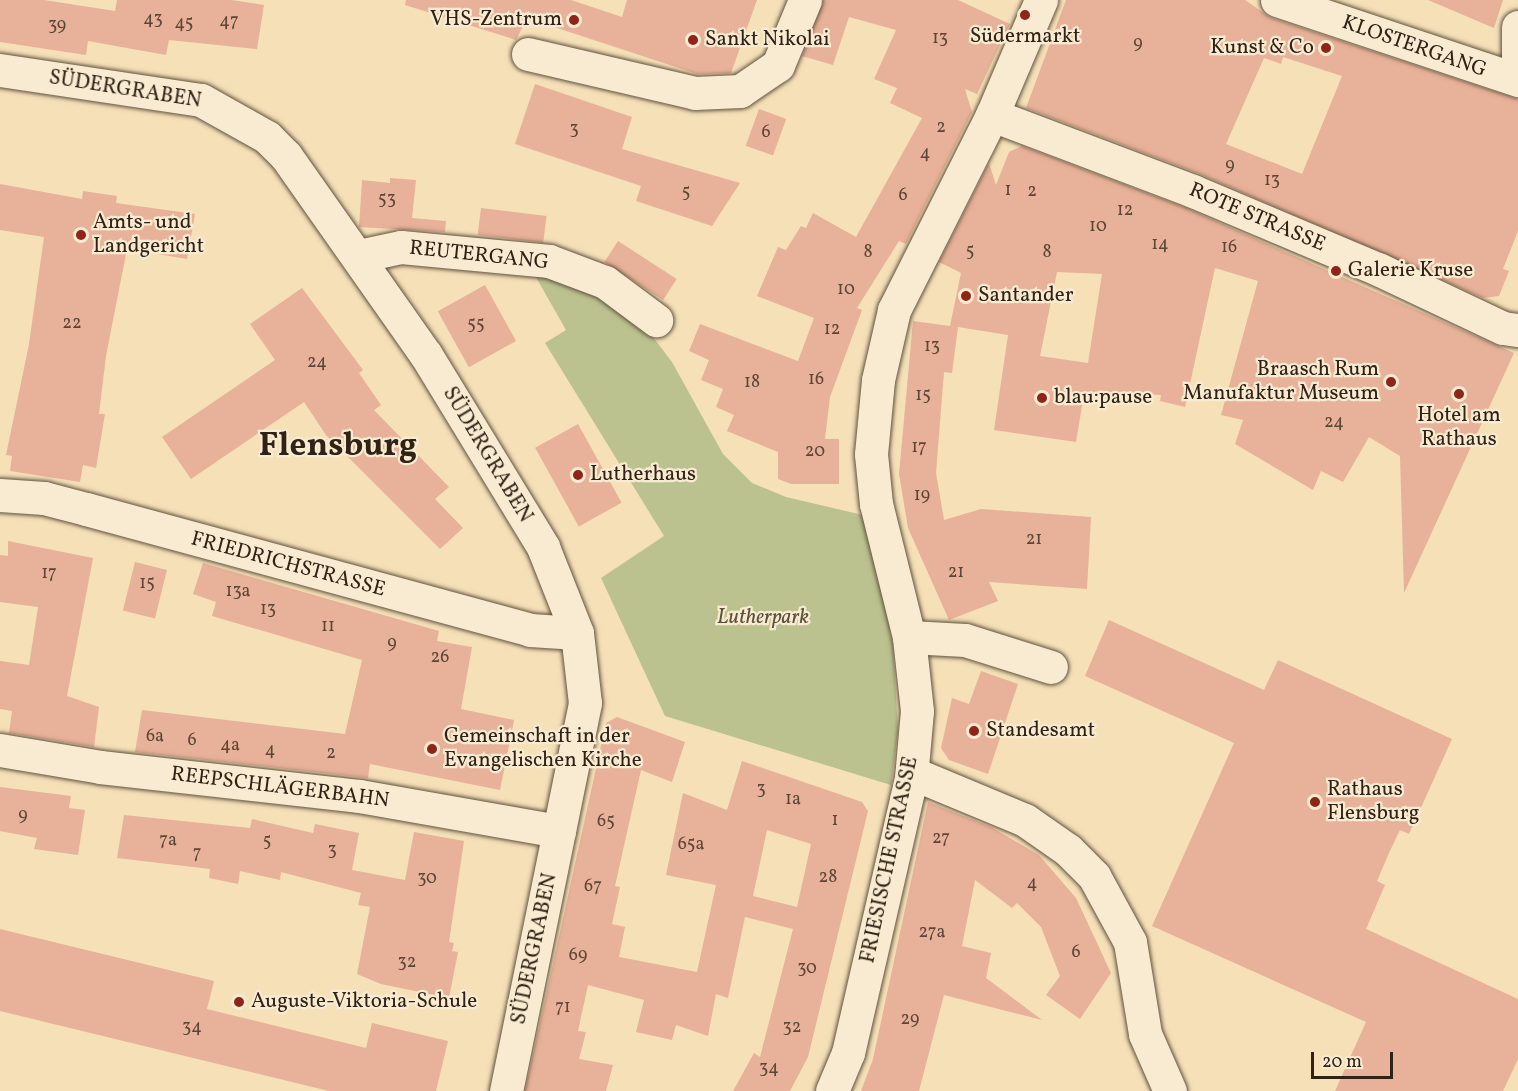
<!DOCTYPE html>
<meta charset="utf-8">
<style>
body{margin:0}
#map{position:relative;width:1518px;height:1091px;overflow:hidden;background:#f5e0b8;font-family:Vollkorn,serif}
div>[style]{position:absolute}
.green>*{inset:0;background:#bbc28f}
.building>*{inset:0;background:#e8b199;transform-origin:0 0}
.roads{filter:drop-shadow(0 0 2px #61523e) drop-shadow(0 0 2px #61523e)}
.minor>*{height:33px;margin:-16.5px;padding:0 16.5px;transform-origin:16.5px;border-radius:16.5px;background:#f8ebd1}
.dots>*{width:16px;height:16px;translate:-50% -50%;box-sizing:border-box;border:3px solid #f8ebd1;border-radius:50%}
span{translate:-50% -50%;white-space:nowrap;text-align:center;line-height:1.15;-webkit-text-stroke:4.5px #f8ebd1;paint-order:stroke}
.number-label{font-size:18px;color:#5e4636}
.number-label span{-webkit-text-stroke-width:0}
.poi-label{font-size:21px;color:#302215}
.right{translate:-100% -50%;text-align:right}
.left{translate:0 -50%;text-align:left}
.street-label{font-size:21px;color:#302215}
.park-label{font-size:21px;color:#5a523a;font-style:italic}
.town-label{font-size:33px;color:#302215;font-weight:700}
.scale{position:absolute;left:1311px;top:1052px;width:82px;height:27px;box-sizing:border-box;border:3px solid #302215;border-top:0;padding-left:8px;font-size:18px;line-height:21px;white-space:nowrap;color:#302215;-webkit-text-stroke:4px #f8ebd1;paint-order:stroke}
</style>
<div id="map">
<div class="green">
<i style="clip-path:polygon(533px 272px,574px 282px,644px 325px,672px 362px,723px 454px,752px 483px,786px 497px,867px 516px,893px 644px,898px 730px,891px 785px,665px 716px,601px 578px,664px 536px,545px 343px,566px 330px)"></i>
</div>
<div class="building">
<i style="clip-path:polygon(0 0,44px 0,115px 11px,117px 0,232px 0,264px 5px,257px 49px,169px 40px,166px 55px,88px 41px,86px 55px,0 42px)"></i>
<i style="clip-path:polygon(406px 0,571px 0,622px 17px,627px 0,757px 0,731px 73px,697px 74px,527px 18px,516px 40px,405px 5px)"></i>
<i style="clip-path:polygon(823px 0,958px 0,1010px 24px,977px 94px,965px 89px,972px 112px,906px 244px,899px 241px,857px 308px,862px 310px,830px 397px,825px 439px,839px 439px,839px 484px,791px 484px,778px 479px,778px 452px,727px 431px,734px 415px,716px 407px,723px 389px,701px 380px,709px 360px,689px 351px,700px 324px,798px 361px,814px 318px,757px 296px,778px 247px,786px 250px,801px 226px,806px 228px,813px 213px,856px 237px,922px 118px,890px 103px,897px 88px,874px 79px,896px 30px,849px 17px,833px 65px,802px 56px)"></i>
<i style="clip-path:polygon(evenodd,1066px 0,1245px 0,1271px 18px,1518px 99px,1518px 231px,1503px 269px,1509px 271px,1499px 296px,1483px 298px,1200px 174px,1026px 108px,1066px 0,1283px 57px,1342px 76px,1302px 174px,1226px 144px,1264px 58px,1281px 64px,1283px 57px)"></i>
<i style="clip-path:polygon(1428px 0,1503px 0,1494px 28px)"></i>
<i style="clip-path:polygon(535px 84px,632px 117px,622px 149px,740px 183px,712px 226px,636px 201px,641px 186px,515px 144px)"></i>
<i style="left:759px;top:109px;width:29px;height:39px;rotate:20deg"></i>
<i style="clip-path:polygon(evenodd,1022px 146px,1186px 208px,1514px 353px,1404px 593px,1400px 456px,1369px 437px,1343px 482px,1321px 471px,1313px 490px,1235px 444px,1243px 420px,1221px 415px,1258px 281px,1215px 268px,1185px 407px,1160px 401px,1161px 395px,1116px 392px,1115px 403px,1083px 400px,1076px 442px,994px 430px,1008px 335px,958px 327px,952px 373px,944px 372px,936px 473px,944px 520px,981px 509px,1091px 517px,1087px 589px,989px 582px,998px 601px,949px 620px,908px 528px,899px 474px,913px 321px,950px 326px,961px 273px,939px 262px,989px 163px,996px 185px,1009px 152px,1022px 146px,1057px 272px,1102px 274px,1088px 363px,1040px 356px,1057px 272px)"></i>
<i style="clip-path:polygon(390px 178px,416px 180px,412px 218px,446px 221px,445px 232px,359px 227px,362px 180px,390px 183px)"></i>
<i style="clip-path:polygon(0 184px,82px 199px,83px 191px,117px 196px,116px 203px,195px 214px,187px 259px,127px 249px,106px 356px,99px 414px,105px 414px,96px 468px,83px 465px,80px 482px,10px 471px,12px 456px,6px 455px,29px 344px,44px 237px,0 230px)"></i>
<i style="left:481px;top:208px;width:66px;height:27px;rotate:7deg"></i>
<i style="left:618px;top:241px;width:70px;height:25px;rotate:33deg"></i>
<i style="left:485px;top:285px;width:64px;height:54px;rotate:61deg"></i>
<i style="clip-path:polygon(302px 288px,363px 370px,359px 373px,381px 405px,374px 410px,449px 487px,435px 499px,463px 528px,440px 549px,326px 435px,304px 402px,191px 479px,162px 437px,275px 360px,250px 324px)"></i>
<i style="left:578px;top:424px;width:90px;height:49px;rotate:61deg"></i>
<i style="clip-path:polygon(8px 541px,93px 558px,67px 696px,99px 707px,94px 747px,9px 733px,12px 711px,0 709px,0 661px,29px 665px,38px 607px,0 602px,0 555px,8px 556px)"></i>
<i style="left:135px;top:562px;width:33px;height:50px;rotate:14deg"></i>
<i style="clip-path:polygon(203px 563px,439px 631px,437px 641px,472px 647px,461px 709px,514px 720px,500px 790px,370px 764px,368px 778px,135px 752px,142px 710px,345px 734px,362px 660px,212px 616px,216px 602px,193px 594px)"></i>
<i style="clip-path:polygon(1109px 620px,1264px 690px,1278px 660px,1452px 739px,1409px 834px,1400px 830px,1389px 853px,1377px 881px,1385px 885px,1366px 929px,1518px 999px,1518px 1059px,1503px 1091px,1335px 1091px,1366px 1022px,1152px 926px,1234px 743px,1085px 676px)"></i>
<i style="clip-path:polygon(981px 671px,1018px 684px,988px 774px,949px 760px,941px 748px,952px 698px,969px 704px)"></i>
<i style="clip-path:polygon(evenodd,617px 717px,685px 742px,672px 782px,641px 770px,615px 886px,620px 887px,612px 924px,625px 927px,619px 957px,697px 972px,716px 885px,666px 875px,683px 793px,727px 810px,742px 761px,862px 802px,868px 811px,808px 1057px,790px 1091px,733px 1091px,754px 1053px,760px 1057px,793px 929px,745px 917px,728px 998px,716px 994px,708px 1036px,676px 1025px,672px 1040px,636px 1032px,644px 1000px,588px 985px,578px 1031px,586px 1032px,579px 1059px,613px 1065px,606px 1091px,525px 1091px,606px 723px,617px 717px,767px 830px,811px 844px,797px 907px,753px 896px,767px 830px)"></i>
<i style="clip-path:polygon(0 787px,71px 796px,69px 808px,85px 810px,78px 855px,34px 849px,37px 838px,0 831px)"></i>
<i style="clip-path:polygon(928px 802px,991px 827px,1039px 855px,1076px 898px,1111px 973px,1080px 1019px,1046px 995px,1060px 976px,1041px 927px,1017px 903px,1012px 908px,975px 880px,962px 946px,991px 953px,986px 978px,1042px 1020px,944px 995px,919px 1091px,861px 1091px,873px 1059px)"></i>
<i style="clip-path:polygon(124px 815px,250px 828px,252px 819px,313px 833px,315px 824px,359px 833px,352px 870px,405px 880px,414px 832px,464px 841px,449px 942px,454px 943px,452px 951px,458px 952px,449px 998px,381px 984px,357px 974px,370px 907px,358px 905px,361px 893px,281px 872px,280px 880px,240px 871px,238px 884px,209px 878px,210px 869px,117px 858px)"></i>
<i style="clip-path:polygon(0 929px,214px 981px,207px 1009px,366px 1048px,372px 1023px,448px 1041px,436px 1091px,329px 1091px,0 1011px)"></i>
</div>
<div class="roads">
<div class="minor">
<i style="left:1277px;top:0;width:254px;rotate:18.4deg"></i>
<i style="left:1518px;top:27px;width:30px;rotate:90deg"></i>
<i style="left:528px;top:54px;width:171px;rotate:13.1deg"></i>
<i style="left:695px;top:93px;width:45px;rotate:-2.5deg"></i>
<i style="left:740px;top:91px;width:46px;rotate:-34.4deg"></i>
<i style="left:778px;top:65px;width:70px;rotate:-67.4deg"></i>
<i style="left:0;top:70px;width:203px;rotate:8.5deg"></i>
<i style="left:201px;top:100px;width:76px;rotate:29.3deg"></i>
<i style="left:267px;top:137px;width:27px;rotate:45deg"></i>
<i style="left:286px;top:156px;width:243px;rotate:54.9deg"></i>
<i style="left:426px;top:355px;width:225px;rotate:58.6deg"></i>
<i style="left:543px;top:547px;width:92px;rotate:68.4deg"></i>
<i style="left:577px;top:633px;width:70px;rotate:83.5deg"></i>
<i style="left:585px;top:703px;width:396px;rotate:101.5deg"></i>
<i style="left:992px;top:115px;width:215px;rotate:20.7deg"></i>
<i style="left:1193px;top:191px;width:201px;rotate:22.9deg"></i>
<i style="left:1378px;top:269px;width:138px;rotate:25.3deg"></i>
<i style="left:1503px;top:328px;width:15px;rotate:8deg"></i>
<i style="left:359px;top:256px;width:43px;rotate:-12.1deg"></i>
<i style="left:401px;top:247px;width:149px;rotate:5.4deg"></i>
<i style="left:549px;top:261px;width:60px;rotate:20.6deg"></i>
<i style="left:605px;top:282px;width:64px;rotate:36.7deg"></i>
<i style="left:0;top:495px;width:44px;rotate:3.9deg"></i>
<i style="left:44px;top:498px;width:43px;rotate:14.7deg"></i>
<i style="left:86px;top:509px;width:460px;rotate:15.2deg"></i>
<i style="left:530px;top:630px;width:47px;rotate:3.7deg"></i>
<i style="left:909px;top:637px;width:56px;rotate:3.1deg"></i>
<i style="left:965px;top:640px;width:90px;rotate:17.4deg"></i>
<i style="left:0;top:750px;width:101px;rotate:9.6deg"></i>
<i style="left:100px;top:767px;width:262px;rotate:6.4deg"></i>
<i style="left:360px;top:796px;width:202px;rotate:10deg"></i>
<i style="left:912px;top:773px;width:122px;rotate:22.6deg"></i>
<i style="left:1025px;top:820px;width:52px;rotate:34.9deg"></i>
<i style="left:1068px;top:850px;width:37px;rotate:45deg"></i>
<i style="left:1094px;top:876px;width:75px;rotate:61.4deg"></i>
<i style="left:1130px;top:942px;width:93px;rotate:80.7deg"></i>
<i style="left:1145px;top:1034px;width:62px;rotate:66.3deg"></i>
<i style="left:832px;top:1091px;width:41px;rotate:-67.2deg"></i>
<i style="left:848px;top:1053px;width:282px;rotate:-77.1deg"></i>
<i style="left:911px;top:778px;width:67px;rotate:-84.9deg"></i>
<i style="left:917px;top:711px;width:74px;rotate:-96.2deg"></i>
<i style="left:909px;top:637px;width:137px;rotate:-103.9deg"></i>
<i style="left:876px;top:504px;width:50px;rotate:-95.7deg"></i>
<i style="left:871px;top:454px;width:74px;rotate:-84.6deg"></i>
<i style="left:878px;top:380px;width:72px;rotate:-77.1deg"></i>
<i style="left:894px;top:310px;width:218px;rotate:-63.3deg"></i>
<i style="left:992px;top:115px;width:125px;rotate:-66.9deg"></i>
</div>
</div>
<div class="dots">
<i style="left:1025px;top:15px;background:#8f2418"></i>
<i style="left:574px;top:20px;background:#8f2418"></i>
<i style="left:693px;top:40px;background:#8f2418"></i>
<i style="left:1326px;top:48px;background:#8f2418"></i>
<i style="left:81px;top:235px;background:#8f2418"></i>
<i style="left:1336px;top:271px;background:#8f2418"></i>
<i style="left:966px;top:296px;background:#8f2418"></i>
<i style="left:1391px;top:382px;background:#8f2418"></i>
<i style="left:1459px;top:394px;background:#8f2418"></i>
<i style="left:1042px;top:398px;background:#8f2418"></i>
<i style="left:578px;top:475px;background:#8f2418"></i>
<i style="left:974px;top:731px;background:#8f2418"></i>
<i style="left:432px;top:749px;background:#8f2418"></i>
<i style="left:1315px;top:802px;background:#8f2418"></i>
<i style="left:239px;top:1002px;background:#8f2418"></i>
</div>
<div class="number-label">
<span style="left:153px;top:20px">43</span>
<span style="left:229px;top:22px">47</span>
<span style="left:184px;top:24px">45</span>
<span style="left:57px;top:26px">39</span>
<span style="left:940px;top:39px">13</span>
<span style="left:1138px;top:44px">9</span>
<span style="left:941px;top:128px">2</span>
<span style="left:574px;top:130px">3</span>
<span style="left:766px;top:133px">6</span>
<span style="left:925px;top:154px">4</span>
<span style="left:1230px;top:166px">9</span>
<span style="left:1272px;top:181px">13</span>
<span style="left:1008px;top:191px">1</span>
<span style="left:1032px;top:192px">2</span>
<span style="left:686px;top:193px">5</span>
<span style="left:903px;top:196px">6</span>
<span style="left:387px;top:200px">53</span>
<span style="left:1125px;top:211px">12</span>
<span style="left:1098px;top:227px">10</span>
<span style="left:1160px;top:245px">14</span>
<span style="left:1229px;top:248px">16</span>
<span style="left:970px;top:252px">5</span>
<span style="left:868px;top:253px">8</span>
<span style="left:1047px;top:253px">8</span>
<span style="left:846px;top:290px">10</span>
<span style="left:72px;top:324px">22</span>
<span style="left:476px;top:325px">55</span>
<span style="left:832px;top:330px">12</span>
<span style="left:932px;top:347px">13</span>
<span style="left:317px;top:363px">24</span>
<span style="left:816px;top:380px">16</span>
<span style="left:752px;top:383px">18</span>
<span style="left:923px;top:396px">15</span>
<span style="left:1334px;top:423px">24</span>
<span style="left:919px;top:448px">17</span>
<span style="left:815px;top:452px">20</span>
<span style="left:922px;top:496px">19</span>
<span style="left:1034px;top:540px">21</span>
<span style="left:956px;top:573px">21</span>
<span style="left:49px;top:574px">17</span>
<span style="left:147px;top:584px">15</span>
<span style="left:238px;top:592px">13a</span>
<span style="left:268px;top:610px">13</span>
<span style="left:328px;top:627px">11</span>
<span style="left:392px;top:644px">9</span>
<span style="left:440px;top:658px">26</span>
<span style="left:155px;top:737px">6a</span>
<span style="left:192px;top:741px">6</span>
<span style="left:230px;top:746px">4a</span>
<span style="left:270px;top:751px">4</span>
<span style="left:331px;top:754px">2</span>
<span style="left:761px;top:790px">3</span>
<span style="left:793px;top:800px">1a</span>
<span style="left:23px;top:816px">9</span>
<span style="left:835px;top:821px">1</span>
<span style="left:606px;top:822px">65</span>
<span style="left:941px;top:839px">27</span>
<span style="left:168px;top:841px">7a</span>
<span style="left:267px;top:842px">5</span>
<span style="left:691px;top:845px">65a</span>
<span style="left:332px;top:851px">3</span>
<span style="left:197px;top:854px">7</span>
<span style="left:828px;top:878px">28</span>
<span style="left:427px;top:879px">30</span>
<span style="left:1032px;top:884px">4</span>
<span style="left:593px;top:887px">67</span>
<span style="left:932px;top:933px">27a</span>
<span style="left:1076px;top:953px">6</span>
<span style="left:578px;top:956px">69</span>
<span style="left:407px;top:963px">32</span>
<span style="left:807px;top:969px">30</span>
<span style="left:563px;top:1008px">71</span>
<span style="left:910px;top:1020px">29</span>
<span style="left:192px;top:1028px">34</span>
<span style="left:792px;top:1028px">32</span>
<span style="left:769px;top:1069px">34</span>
</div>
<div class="poi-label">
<span class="right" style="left:562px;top:20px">VHS-Zentrum</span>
<span style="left:1025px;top:37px">Südermarkt</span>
<span class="left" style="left:705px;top:40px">Sankt Nikolai</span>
<span class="right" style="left:1314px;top:48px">Kunst &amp; Co</span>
<span class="left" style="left:93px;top:235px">Amts- und<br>Landgericht</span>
<span class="left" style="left:1348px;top:271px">Galerie Kruse</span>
<span class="left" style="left:978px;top:296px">Santander</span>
<span class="right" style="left:1379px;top:382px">Braasch Rum<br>Manufaktur Museum</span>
<span class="left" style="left:1054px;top:398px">blau:pause</span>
<span style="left:1459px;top:428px">Hotel am<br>Rathaus</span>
<span class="left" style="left:590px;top:475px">Lutherhaus</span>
<span class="left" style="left:986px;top:731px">Standesamt</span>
<span class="left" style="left:444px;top:749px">Gemeinschaft in der<br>Evangelischen Kirche</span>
<span class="left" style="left:1327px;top:802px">Rathaus<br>Flensburg</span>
<span class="left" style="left:251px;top:1002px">Auguste-Viktoria-Schule</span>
</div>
<div class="street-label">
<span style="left:1414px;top:47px;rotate:19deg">KLOSTERGANG</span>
<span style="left:125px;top:90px;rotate:9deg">SÜDERGRABEN</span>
<span style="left:1257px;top:218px;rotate:23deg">ROTE STRASSE</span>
<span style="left:479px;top:256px;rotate:6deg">REUTERGANG</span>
<span style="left:487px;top:455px;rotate:59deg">SÜDERGRABEN</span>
<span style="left:288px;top:565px;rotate:15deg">FRIEDRICHSTRASSE</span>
<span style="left:280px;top:788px;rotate:7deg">REEPSCHLÄGERBAHN</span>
<span style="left:890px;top:860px;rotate:-78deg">FRIESISCHE STRASSE</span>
<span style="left:535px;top:949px;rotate:-78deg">SÜDERGRABEN</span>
</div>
<div class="park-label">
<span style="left:763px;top:618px">Lutherpark</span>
</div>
<div class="town-label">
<span style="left:338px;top:448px">Flensburg</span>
</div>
<div class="scale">20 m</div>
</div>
